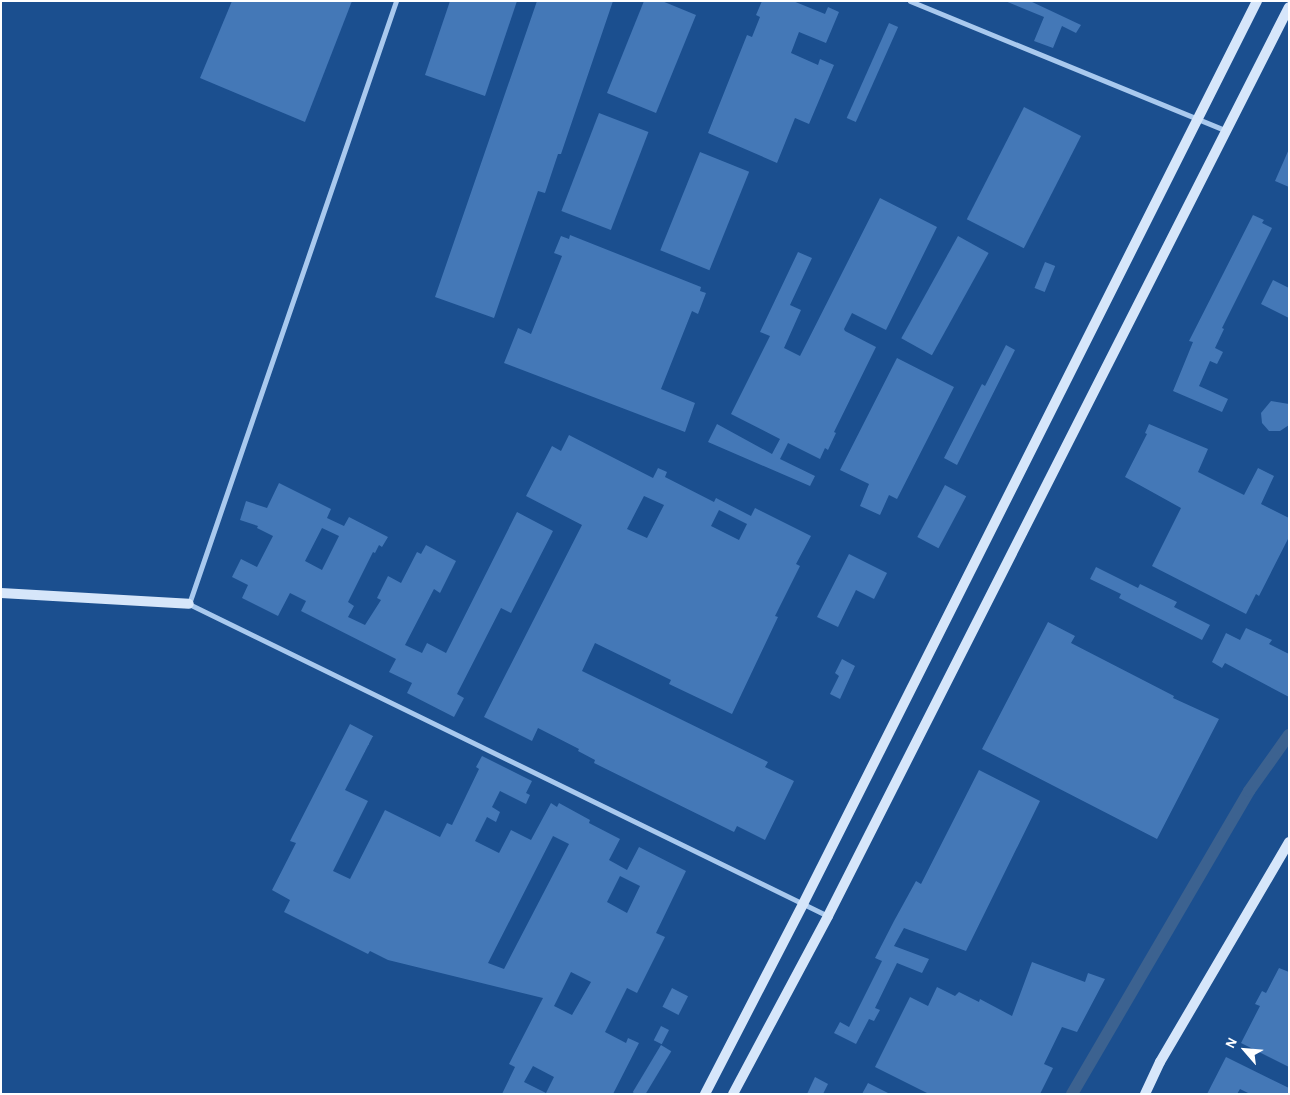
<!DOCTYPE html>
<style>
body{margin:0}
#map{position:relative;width:1290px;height:1095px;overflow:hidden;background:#1b4f8f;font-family:"Alegreya Sans",sans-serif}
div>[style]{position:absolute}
.canal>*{height:12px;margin:-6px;padding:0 6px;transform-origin:6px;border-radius:6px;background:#3c6290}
.building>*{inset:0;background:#4478b7;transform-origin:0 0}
.street>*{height:5px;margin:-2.5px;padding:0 2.5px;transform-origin:2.5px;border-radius:2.5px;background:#a9c9ee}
.secondary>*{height:10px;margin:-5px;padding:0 5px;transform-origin:5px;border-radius:5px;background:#d6e6fa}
span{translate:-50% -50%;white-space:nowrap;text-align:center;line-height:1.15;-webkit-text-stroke:4.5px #1b4f8f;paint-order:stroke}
.frame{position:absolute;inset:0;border:2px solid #fff;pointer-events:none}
.north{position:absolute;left:1220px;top:1025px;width:50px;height:50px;-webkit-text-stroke:4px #1b4f8f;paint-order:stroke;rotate:297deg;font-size:14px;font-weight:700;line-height:20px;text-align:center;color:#fff}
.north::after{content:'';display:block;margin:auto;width:18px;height:22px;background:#fff;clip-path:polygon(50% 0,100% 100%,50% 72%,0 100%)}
</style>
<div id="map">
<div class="canal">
<i style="left:1072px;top:1094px;width:351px;rotate:-59.7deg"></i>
<i style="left:1249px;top:791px;width:69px;rotate:-54.5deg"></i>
</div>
<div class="building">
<i style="clip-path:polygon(232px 1px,352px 1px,305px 122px,200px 78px)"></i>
<i style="clip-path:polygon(450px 1px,517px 1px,485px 96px,425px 75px)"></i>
<i style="clip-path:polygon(537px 1px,613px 1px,561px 154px,558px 154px,545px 193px,538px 191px,494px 318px,435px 297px)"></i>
<i style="clip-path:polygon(644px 1px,662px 1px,696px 15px,656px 113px,607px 93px)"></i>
<i style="clip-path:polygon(762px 1px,793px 1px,825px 14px,828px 7px,839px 12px,826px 43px,799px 32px,791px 53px,818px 65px,820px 59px,834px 65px,809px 124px,795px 118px,777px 163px,708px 133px,747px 35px,752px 37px,760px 17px,756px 15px)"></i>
<i style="clip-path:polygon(1005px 1px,1030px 1px,1081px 25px,1076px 33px,1062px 26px,1053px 48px,1034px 41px,1044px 17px)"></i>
<i style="left:889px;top:23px;width:10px;height:104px;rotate:24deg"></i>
<i style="left:1024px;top:107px;width:64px;height:126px;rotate:27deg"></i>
<i style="left:599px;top:113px;width:53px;height:105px;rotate:21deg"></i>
<i style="clip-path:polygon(1289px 149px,1289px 187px,1275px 181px)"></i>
<i style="left:700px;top:152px;width:53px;height:106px;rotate:22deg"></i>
<i style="clip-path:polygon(880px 198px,937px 227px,886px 330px,852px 313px,844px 329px,845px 331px,876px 347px,834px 432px,836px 433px,828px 450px,825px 448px,820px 459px,788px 443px,780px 459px,815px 476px,810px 486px,708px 442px,717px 424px,772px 454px,780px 439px,731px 414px,770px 336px,760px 332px,798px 252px,812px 258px,790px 305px,801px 310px,784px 348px,800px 356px)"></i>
<i style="clip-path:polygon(1253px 215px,1264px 220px,1262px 223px,1272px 228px,1222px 328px,1224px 329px,1215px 348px,1223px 352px,1217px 364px,1210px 361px,1199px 386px,1228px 399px,1222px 412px,1173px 391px,1193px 342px,1189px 341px)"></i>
<i style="clip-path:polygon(570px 235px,701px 287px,700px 291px,706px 293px,698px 314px,692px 311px,661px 389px,695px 403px,685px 432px,504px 363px,518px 328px,531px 334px,562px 256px,554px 253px,561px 236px,569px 239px)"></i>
<i style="left:958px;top:236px;width:35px;height:117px;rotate:29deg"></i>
<i style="left:1045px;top:262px;width:11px;height:28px;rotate:22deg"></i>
<i style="clip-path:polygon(1273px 280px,1289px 288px,1289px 318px,1261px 304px)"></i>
<i style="clip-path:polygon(1006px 345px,1015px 350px,957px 465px,944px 458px,982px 384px,985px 386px)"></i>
<i style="clip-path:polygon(897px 358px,954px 387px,897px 499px,889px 495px,880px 515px,860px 506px,869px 484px,840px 470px)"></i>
<i style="clip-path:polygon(1271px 401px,1289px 404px,1289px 425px,1280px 431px,1269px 431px,1262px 423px,1261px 413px)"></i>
<i style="clip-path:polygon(1149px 424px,1208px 449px,1198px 472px,1244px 495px,1258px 468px,1274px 476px,1261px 504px,1289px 518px,1289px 537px,1259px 596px,1256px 594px,1246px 614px,1152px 566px,1181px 508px,1125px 477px,1147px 434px,1145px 433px)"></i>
<i style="clip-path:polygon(evenodd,569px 435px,653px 478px,658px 468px,667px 472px,665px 477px,714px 502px,716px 498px,751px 516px,755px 508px,811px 536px,796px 564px,800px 566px,775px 616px,778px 617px,732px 714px,669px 684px,671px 680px,595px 643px,582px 671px,768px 762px,765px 767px,794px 781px,765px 840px,737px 826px,734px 832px,594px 763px,595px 760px,578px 751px,579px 749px,538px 728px,532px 741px,484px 717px,582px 525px,526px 496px,552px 446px,561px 451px,569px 435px,644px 496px,664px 505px,647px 538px,627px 529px,644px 496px,569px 435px,719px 510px,747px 524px,739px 540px,711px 526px,719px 510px)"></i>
<i style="clip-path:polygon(evenodd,279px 483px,331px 509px,327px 518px,344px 526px,349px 517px,388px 537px,382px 547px,379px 545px,375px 553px,373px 552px,348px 602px,354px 606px,348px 617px,365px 625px,381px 600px,377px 598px,388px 576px,401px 583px,417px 552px,421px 554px,426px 545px,456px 561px,440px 593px,434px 589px,405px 645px,422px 653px,427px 643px,446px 653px,517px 512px,553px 531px,511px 613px,501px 608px,457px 694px,464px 698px,454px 717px,407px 693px,412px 683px,389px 672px,396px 659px,301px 611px,306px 601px,290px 593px,278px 616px,242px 598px,248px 585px,232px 577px,241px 559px,257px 567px,273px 536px,257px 528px,258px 526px,240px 520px,246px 501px,267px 508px,279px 483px,322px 528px,339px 536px,322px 570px,305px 561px,322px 528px)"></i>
<i style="left:945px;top:485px;width:24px;height:59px;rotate:28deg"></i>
<i style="clip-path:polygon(849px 554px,887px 573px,874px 599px,856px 590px,838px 627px,817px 617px)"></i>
<i style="clip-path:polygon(1096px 567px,1138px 588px,1140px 584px,1177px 602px,1174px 607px,1210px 625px,1202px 640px,1119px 598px,1121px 594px,1090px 579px)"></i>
<i style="clip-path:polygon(1048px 622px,1075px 636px,1071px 643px,1174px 696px,1173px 698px,1219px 719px,1157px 839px,982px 749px)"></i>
<i style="clip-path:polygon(1246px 628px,1272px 640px,1269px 644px,1289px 654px,1289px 697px,1225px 663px,1222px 668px,1212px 662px,1226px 633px,1240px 640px)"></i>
<i style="clip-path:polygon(842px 659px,855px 666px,840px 699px,830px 694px,839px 676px,835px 673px)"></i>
<i style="clip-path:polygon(evenodd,350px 724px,373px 736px,345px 790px,368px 801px,333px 871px,350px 879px,385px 810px,440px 837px,447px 823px,452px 825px,479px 769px,476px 767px,482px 756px,532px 781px,526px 793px,530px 795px,526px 804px,500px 791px,492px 807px,500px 812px,496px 822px,487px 817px,475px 841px,499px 853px,511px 830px,531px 840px,551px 803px,557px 807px,559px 803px,590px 820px,589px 823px,620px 839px,609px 860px,627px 870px,639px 847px,686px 871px,656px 933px,665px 937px,637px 993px,627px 988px,605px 1032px,626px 1043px,628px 1038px,639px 1043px,613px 1094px,502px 1094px,515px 1067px,509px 1064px,543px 998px,388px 960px,370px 951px,368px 954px,284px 912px,290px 900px,272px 890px,296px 843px,290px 841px,350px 724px,553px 836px,569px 844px,504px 969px,488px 963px,553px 836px,350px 724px,620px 876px,640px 886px,627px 913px,607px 902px,620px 876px,350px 724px,571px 972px,591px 982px,572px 1015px,554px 1006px,571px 972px,350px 724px,533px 1066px,554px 1077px,546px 1093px,524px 1082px,533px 1066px)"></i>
<i style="clip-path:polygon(979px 770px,1040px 801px,966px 951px,904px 928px,894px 946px,929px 959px,922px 973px,897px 963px,875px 1008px,880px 1010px,874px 1021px,869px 1019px,856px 1044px,834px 1033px,840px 1022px,849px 1027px,882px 961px,875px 958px,894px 921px,916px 881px,921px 884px)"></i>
<i style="clip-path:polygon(1032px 962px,1085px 982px,1088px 973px,1105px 979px,1077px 1032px,1062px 1027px,1044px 1064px,1053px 1068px,1040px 1094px,929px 1094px,875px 1067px,910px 997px,928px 1006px,937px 987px,955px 996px,959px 992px,979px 1002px,980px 999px,1012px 1016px)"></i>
<i style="clip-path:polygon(1279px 968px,1289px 972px,1289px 1067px,1241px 1043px,1260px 1006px,1255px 1004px,1262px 991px,1266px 993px)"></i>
<i style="left:672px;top:988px;width:18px;height:21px;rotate:27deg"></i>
<i style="left:661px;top:1026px;width:9px;height:16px;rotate:27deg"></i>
<i style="left:661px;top:1045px;width:12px;height:55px;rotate:31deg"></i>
<i style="clip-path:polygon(1226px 1057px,1289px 1088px,1289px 1094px,1250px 1094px,1240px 1089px,1237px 1094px,1207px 1094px)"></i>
<i style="clip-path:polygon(815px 1077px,828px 1084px,823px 1094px,807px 1094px)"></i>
<i style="clip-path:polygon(868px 1083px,890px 1094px,862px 1094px)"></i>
</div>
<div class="street">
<i style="left:396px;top:1px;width:638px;rotate:108.95deg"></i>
<i style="left:189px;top:604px;width:711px;rotate:26.02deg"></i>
<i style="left:910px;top:1px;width:343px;rotate:22.3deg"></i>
</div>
<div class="secondary">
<i style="left:1px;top:593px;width:188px;rotate:3.3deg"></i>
<i style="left:705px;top:1094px;width:214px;rotate:-62.7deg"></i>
<i style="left:803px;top:904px;width:1011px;rotate:-63.31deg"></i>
<i style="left:733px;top:1094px;width:202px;rotate:-61.9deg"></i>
<i style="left:828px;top:916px;width:1019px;rotate:-63.11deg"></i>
<i style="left:1145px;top:1094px;width:35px;rotate:-65deg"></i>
<i style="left:1160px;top:1062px;width:255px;rotate:-59.6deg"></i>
</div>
<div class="frame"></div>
<div class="north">N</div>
</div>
